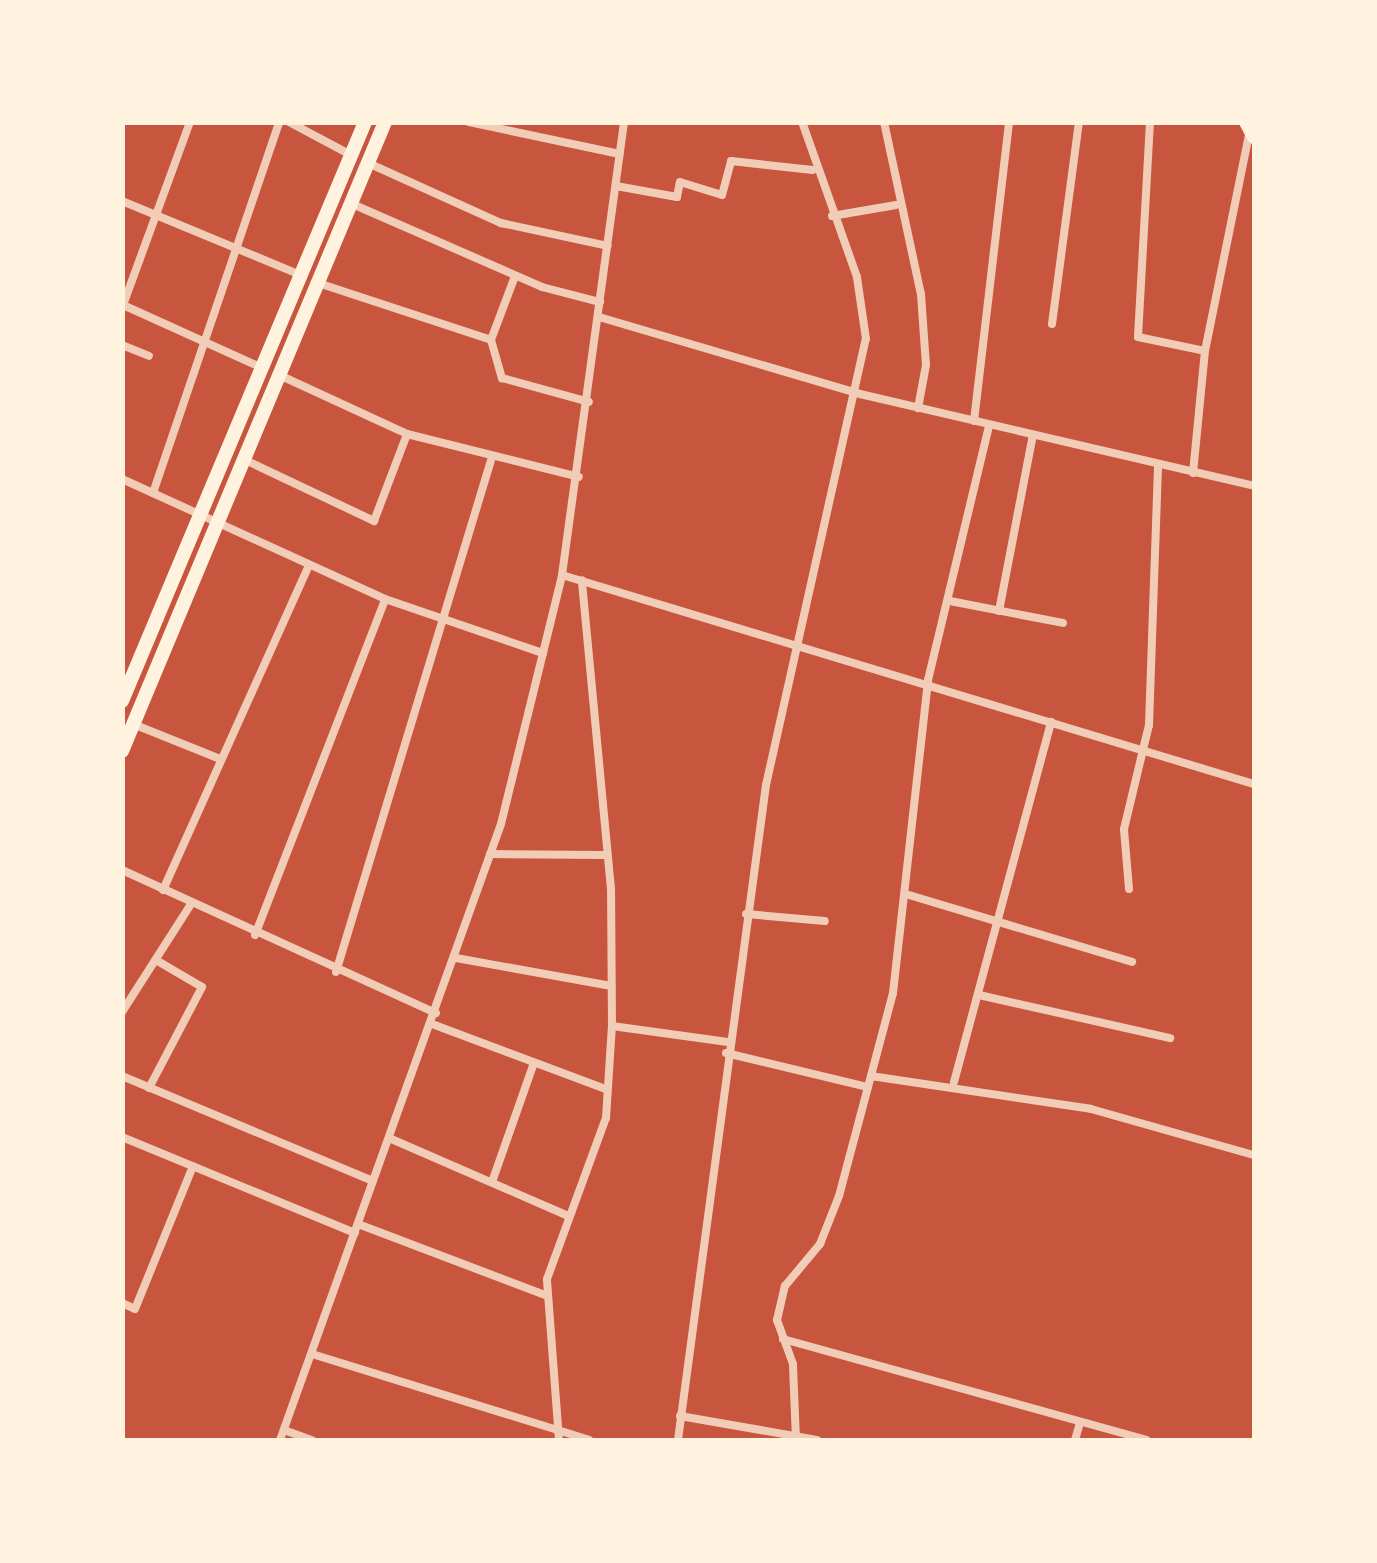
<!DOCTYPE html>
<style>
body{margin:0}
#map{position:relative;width:1377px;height:1563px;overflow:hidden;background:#c8553d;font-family:"DejaVu Sans",sans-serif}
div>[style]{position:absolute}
.minor>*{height:8px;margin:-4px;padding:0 4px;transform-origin:4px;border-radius:4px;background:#f1ccb7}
.trunk>*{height:14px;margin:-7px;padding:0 7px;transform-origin:7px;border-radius:7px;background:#fff3e0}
span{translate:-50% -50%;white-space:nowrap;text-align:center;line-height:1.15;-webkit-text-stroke:8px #fff3e0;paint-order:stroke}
.frame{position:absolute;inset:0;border:125px solid #fff3e0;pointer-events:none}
</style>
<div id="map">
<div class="minor">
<i style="left:190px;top:122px;width:195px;rotate:110.1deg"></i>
<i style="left:123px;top:305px;width:150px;rotate:24.3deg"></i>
<i style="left:289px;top:122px;width:70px;rotate:28deg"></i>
<i style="left:469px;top:122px;width:154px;rotate:12deg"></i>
<i style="left:884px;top:122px;width:176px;rotate:77.9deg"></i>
<i style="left:921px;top:294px;width:71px;rotate:86deg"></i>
<i style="left:926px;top:365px;width:44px;rotate:100.5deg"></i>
<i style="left:1150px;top:122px;width:215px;rotate:93.2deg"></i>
<i style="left:1138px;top:337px;width:68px;rotate:11.8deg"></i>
<i style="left:368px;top:163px;width:146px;rotate:24.3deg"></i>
<i style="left:501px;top:223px;width:109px;rotate:12.1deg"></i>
<i style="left:616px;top:186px;width:62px;rotate:10.2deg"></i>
<i style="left:677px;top:197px;width:15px;rotate:-79deg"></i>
<i style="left:680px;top:182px;width:44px;rotate:17.2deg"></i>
<i style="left:722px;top:195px;width:35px;rotate:-75deg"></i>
<i style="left:731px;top:161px;width:82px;rotate:6.3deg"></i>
<i style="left:122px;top:201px;width:191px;rotate:22.5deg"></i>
<i style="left:350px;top:203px;width:210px;rotate:23.6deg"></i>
<i style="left:542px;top:287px;width:60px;rotate:14.5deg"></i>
<i style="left:832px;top:216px;width:65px;rotate:-9.8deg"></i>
<i style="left:515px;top:276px;width:68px;rotate:110.6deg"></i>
<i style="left:491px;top:340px;width:40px;rotate:74deg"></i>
<i style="left:502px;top:378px;width:90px;rotate:15.4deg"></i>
<i style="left:315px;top:282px;width:185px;rotate:18.2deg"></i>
<i style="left:599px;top:317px;width:272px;rotate:16.4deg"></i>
<i style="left:860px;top:394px;width:405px;rotate:13.1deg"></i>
<i style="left:1052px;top:324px;width:204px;rotate:-82.4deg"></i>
<i style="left:122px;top:345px;width:29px;rotate:22deg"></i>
<i style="left:277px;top:374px;width:143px;rotate:24.8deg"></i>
<i style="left:407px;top:434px;width:177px;rotate:14deg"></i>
<i style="left:974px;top:421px;width:301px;rotate:-83.3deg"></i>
<i style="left:245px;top:460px;width:143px;rotate:25.3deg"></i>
<i style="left:374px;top:521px;width:93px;rotate:-69.2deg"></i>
<i style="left:1193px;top:473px;width:123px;rotate:-84.4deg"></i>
<i style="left:1205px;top:351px;width:227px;rotate:-78.5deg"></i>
<i style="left:122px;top:479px;width:289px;rotate:24.5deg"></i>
<i style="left:385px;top:599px;width:167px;rotate:18.9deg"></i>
<i style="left:153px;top:493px;width:392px;rotate:-71.2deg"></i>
<i style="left:562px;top:575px;width:723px;rotate:16.81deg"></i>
<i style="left:950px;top:601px;width:115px;rotate:11deg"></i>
<i style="left:999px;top:611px;width:179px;rotate:-79.1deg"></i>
<i style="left:133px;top:724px;width:94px;rotate:21.9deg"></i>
<i style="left:490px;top:854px;width:114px;rotate:0.5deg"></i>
<i style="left:122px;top:870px;width:345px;rotate:24.5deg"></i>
<i style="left:1129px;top:889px;width:60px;rotate:-94.8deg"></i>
<i style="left:1124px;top:829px;width:107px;rotate:-76.5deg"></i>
<i style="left:1149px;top:725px;width:260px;rotate:-88deg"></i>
<i style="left:163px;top:890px;width:356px;rotate:-65.8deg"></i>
<i style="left:909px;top:895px;width:233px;rotate:16.7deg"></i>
<i style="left:746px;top:914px;width:79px;rotate:5.1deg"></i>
<i style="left:255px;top:935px;width:360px;rotate:-68.8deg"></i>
<i style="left:456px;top:958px;width:158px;rotate:10.2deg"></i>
<i style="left:336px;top:972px;width:538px;rotate:-73.15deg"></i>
<i style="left:979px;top:995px;width:196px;rotate:12.7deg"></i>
<i style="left:122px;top:1012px;width:128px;rotate:-57.4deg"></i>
<i style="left:432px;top:1024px;width:186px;rotate:20.5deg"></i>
<i style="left:612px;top:1026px;width:117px;rotate:7.9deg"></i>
<i style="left:726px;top:1053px;width:146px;rotate:13.5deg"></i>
<i style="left:122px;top:1076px;width:272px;rotate:22.7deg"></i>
<i style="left:871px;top:1076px;width:222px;rotate:8.5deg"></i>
<i style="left:1091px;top:1109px;width:169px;rotate:15.8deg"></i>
<i style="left:954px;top:1082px;width:373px;rotate:-74.9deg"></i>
<i style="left:149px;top:1088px;width:114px;rotate:-62.3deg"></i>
<i style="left:202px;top:987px;width:53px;rotate:-149.6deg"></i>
<i style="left:122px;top:1137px;width:252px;rotate:22.4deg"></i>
<i style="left:389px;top:1138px;width:195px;rotate:23.5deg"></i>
<i style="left:492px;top:1182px;width:126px;rotate:-70.6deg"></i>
<i style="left:358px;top:1224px;width:200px;rotate:20.8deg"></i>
<i style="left:122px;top:1303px;width:14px;rotate:25deg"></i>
<i style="left:135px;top:1309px;width:154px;rotate:-67.9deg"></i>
<i style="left:783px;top:1339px;width:377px;rotate:15.5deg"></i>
<i style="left:312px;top:1354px;width:290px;rotate:17.2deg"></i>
<i style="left:680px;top:1416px;width:139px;rotate:9.9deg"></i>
<i style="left:284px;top:1430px;width:30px;rotate:20deg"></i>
<i style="left:280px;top:1440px;width:654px;rotate:-70.26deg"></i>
<i style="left:501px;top:824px;width:256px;rotate:-76.2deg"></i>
<i style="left:562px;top:575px;width:457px;rotate:-82.2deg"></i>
<i style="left:559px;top:1440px;width:161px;rotate:-94.3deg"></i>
<i style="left:547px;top:1279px;width:171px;rotate:-69.9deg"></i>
<i style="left:606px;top:1118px;width:92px;rotate:-86.3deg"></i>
<i style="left:612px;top:1026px;width:137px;rotate:-90.4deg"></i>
<i style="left:611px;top:889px;width:310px;rotate:-95.4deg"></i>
<i style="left:678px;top:1440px;width:661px;rotate:-82.35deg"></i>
<i style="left:766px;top:785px;width:457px;rotate:-77.4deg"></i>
<i style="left:866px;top:339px;width:63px;rotate:-98.3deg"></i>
<i style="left:857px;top:277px;width:164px;rotate:-109.5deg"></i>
<i style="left:796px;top:1440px;width:76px;rotate:-92.3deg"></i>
<i style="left:793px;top:1364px;width:47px;rotate:-110deg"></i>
<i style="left:777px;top:1320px;width:35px;rotate:-77deg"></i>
<i style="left:785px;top:1286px;width:55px;rotate:-50.2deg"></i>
<i style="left:820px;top:1244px;width:52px;rotate:-68.4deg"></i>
<i style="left:839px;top:1196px;width:210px;rotate:-75.1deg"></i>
<i style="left:893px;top:993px;width:315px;rotate:-83.6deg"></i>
<i style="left:928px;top:680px;width:262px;rotate:-76.5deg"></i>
<i style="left:1075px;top:1440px;width:15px;rotate:-74deg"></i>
</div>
<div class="trunk">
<i style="left:1246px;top:122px;width:17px;rotate:62deg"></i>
<i style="left:122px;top:701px;width:628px;rotate:-67.23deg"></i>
<i style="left:122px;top:751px;width:682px;rotate:-67.31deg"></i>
</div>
<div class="frame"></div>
</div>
